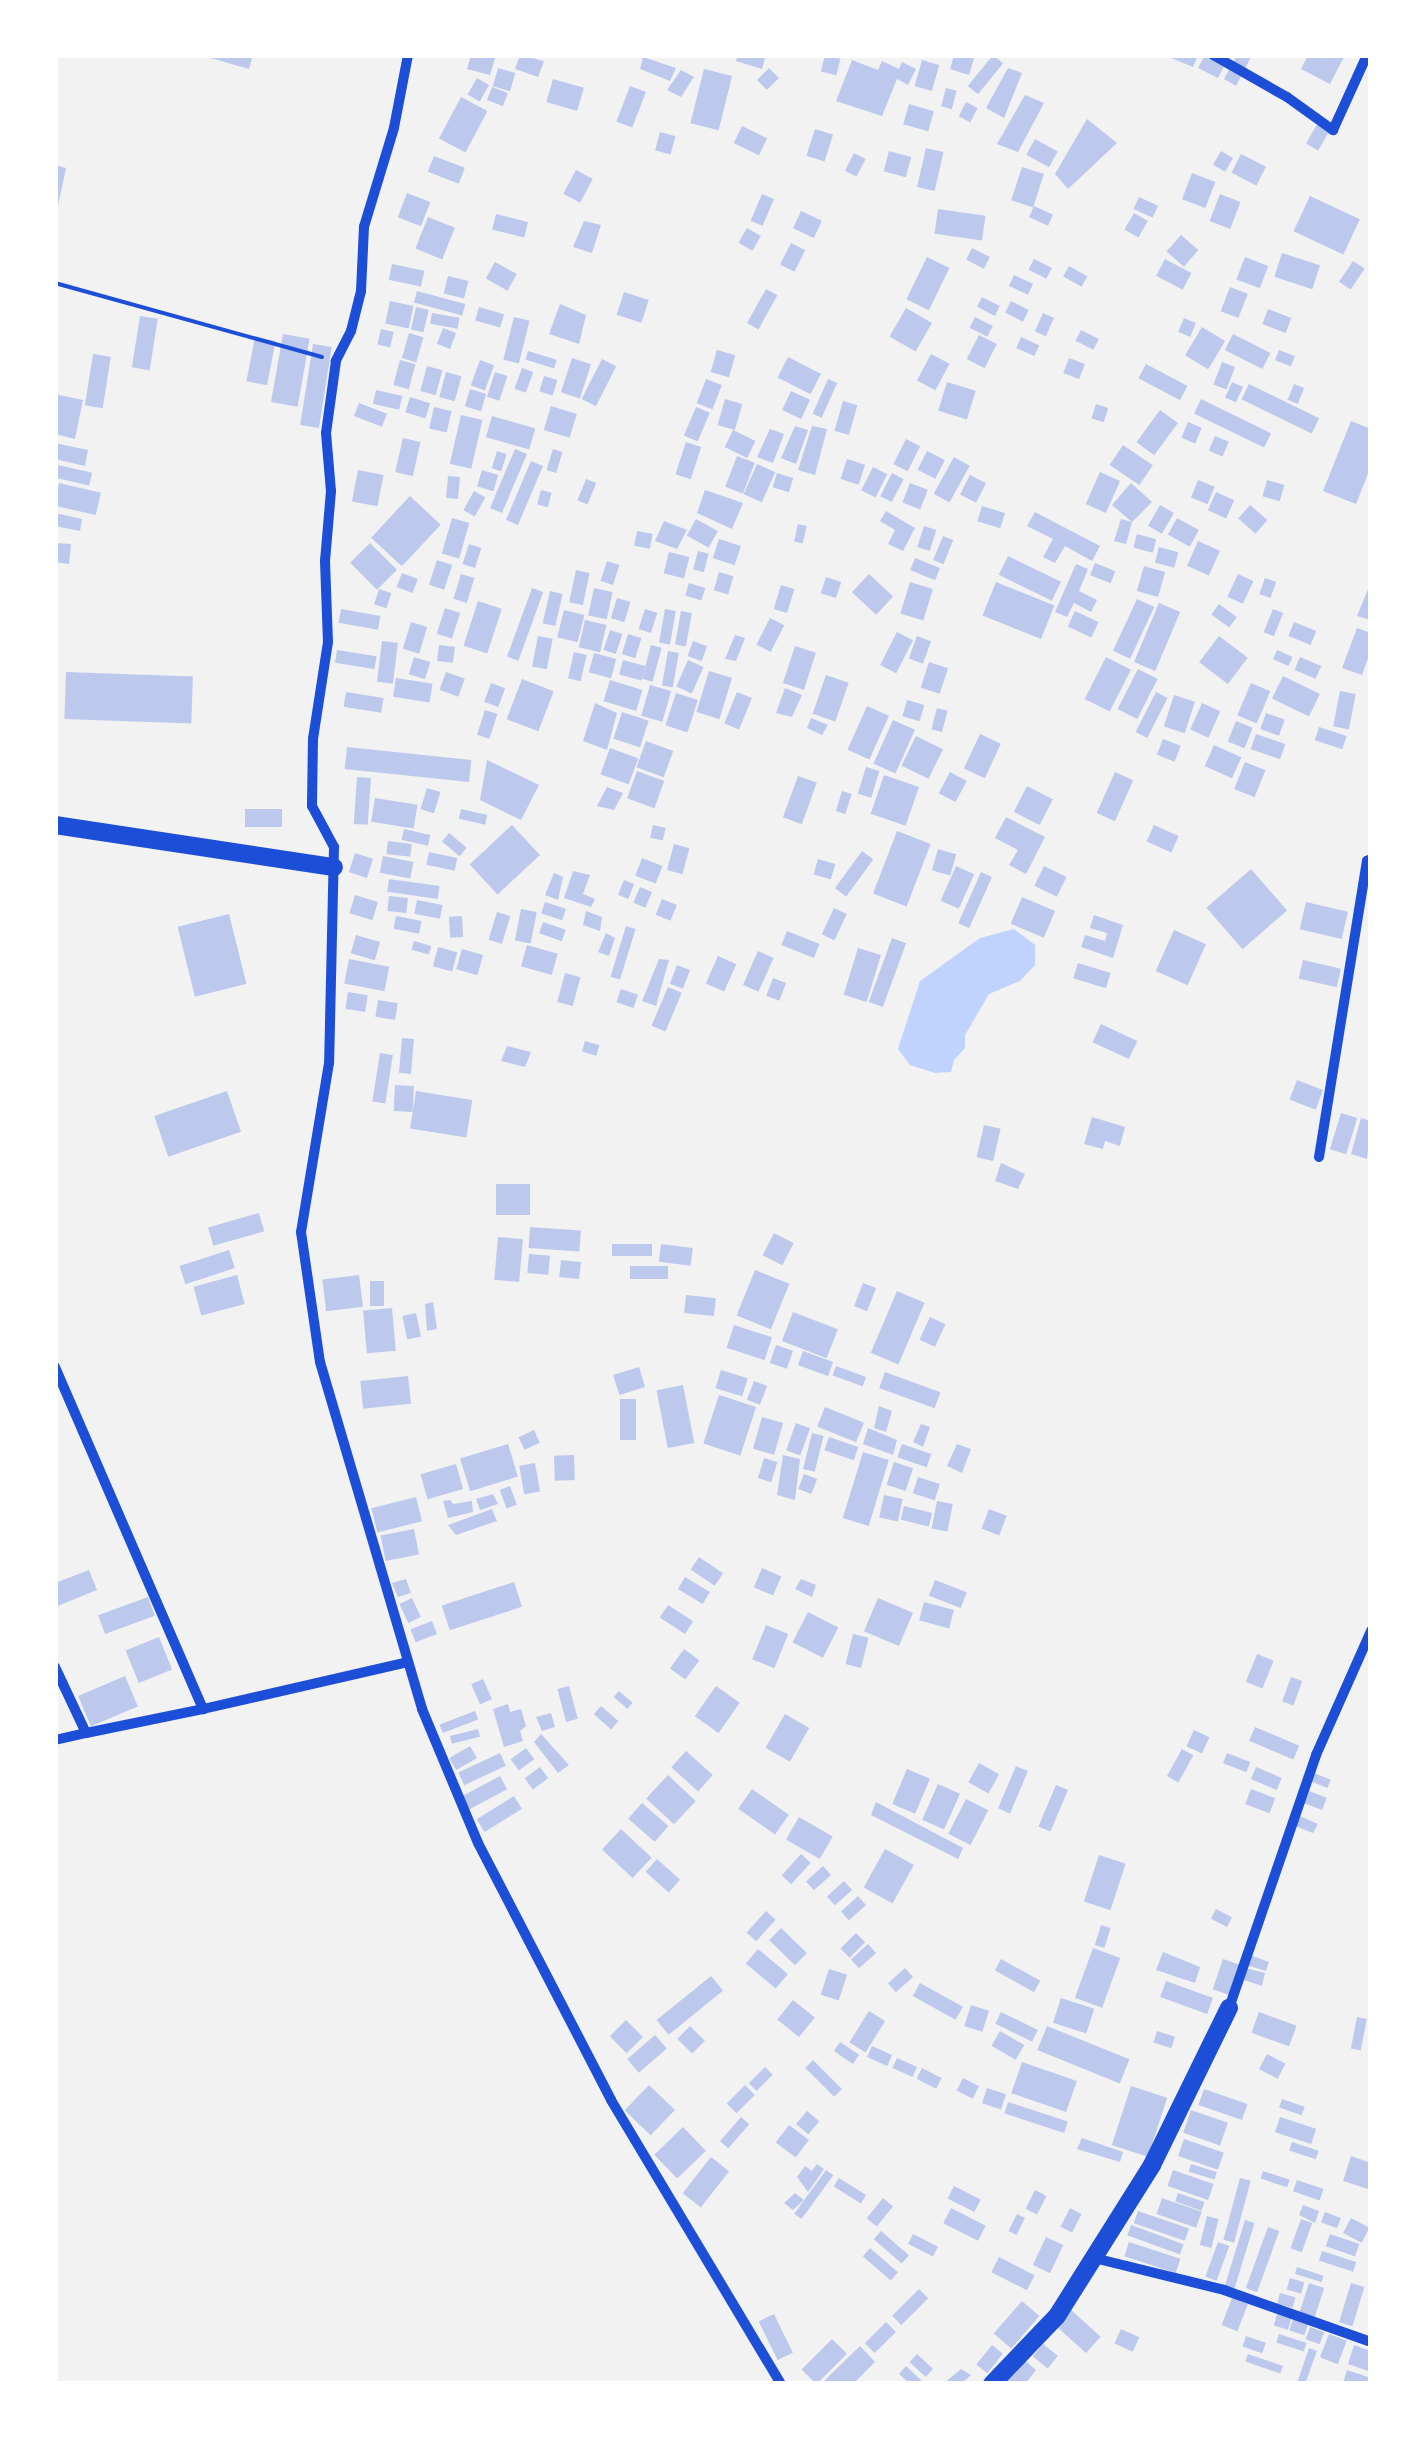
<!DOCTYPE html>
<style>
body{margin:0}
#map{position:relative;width:1426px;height:2439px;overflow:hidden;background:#f2f2f2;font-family:"Nunito Sans",sans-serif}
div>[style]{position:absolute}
.water>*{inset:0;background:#bfd3fe}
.building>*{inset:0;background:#bdc9ec;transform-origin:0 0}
.path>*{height:4px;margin:-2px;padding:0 2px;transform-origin:2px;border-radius:2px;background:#1d4ed8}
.minor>*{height:10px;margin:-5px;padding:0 5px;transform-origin:5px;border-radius:5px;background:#1d4ed8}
.tertiary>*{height:18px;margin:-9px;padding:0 9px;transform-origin:9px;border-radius:9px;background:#1d4ed8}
span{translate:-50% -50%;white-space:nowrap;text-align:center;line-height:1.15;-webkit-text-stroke:10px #fff;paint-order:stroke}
.frame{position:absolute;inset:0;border:58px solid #fff;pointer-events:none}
</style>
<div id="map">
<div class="water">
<i style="clip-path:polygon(1014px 929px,1035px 945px,1035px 965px,1020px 981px,989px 994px,965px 1035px,965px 1048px,954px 1060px,951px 1072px,935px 1073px,910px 1065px,898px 1049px,920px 981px,980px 938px)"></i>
</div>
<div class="building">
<i style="clip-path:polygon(200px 55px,253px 55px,249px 69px)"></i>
<i style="clip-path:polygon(471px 55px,496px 55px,490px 75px,467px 69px)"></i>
<i style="clip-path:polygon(520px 55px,544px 61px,538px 77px,515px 69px)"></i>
<i style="clip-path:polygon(738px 55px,766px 55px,762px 69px,736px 61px)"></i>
<i style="left:825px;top:55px;width:16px;height:17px;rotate:14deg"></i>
<i style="clip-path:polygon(954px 55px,975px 55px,969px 75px,950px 69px)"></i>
<i style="left:993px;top:55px;width:13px;height:40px;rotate:39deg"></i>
<i style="clip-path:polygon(1164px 55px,1198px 55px,1193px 67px)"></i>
<i style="clip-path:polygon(1205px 55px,1230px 55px,1218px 78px,1198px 68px)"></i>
<i style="clip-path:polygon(1237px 55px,1252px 55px,1236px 86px,1224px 79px)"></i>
<i style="clip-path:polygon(1308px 55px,1345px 55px,1330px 84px,1301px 69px)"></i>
<i style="clip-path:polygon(643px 57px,676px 68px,670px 81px,640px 69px)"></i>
<i style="clip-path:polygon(852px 60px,878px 70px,882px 61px,899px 69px,902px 62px,916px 69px,908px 85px,897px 79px,882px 116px,836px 101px)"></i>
<i style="left:922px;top:60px;width:18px;height:27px;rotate:16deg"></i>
<i style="left:498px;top:68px;width:18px;height:19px;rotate:16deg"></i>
<i style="left:769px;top:68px;width:14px;height:17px;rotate:45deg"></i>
<i style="clip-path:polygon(1008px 68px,1022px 73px,1004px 118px,986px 108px)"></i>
<i style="left:704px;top:69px;width:29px;height:56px;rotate:14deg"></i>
<i style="clip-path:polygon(681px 70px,694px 77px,681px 97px,667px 90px)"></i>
<i style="left:477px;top:78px;width:14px;height:19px;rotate:30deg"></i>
<i style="left:553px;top:79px;width:32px;height:24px;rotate:16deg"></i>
<i style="left:630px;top:86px;width:17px;height:38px;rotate:21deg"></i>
<i style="left:492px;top:87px;width:17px;height:14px;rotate:21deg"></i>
<i style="left:946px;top:88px;width:11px;height:19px;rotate:15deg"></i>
<i style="clip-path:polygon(1025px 95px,1044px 103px,1018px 152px,997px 144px)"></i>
<i style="left:461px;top:97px;width:30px;height:47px;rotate:28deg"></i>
<i style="left:966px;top:102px;width:13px;height:16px;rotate:27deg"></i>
<i style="left:909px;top:104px;width:26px;height:21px;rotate:16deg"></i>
<i style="clip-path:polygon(1087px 119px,1117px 143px,1068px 189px,1055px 174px)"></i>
<i style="left:1319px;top:121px;width:14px;height:26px;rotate:30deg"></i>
<i style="left:742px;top:126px;width:28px;height:19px;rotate:26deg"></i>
<i style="left:815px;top:129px;width:19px;height:28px;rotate:18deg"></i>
<i style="left:660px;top:132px;width:16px;height:19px;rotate:15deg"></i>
<i style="left:1035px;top:139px;width:26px;height:18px;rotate:29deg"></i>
<i style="left:926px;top:148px;width:18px;height:40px;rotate:13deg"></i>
<i style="left:889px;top:151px;width:23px;height:21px;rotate:15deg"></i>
<i style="left:1221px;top:151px;width:14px;height:16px;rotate:30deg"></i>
<i style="left:854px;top:153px;width:13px;height:20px;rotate:27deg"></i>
<i style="left:1241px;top:154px;width:28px;height:21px;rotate:27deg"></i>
<i style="left:434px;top:156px;width:33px;height:17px;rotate:21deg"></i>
<i style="clip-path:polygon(55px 165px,66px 168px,57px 210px,55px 210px)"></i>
<i style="left:1022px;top:167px;width:23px;height:35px;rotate:18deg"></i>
<i style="left:576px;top:170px;width:19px;height:27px;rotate:28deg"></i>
<i style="left:1192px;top:173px;width:25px;height:28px;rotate:21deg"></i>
<i style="left:407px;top:193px;width:25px;height:26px;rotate:21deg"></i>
<i style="left:762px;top:194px;width:13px;height:29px;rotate:23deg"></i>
<i style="left:1220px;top:194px;width:22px;height:29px;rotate:21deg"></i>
<i style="left:1310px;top:196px;width:55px;height:39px;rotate:25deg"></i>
<i style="left:1139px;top:197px;width:21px;height:13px;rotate:25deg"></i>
<i style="left:1034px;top:206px;width:21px;height:12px;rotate:25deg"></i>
<i style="left:938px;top:209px;width:48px;height:25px;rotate:8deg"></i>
<i style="left:801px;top:211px;width:23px;height:19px;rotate:25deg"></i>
<i style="left:1134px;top:213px;width:16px;height:19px;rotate:30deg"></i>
<i style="left:496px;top:214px;width:33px;height:16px;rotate:14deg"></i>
<i style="left:428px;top:217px;width:29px;height:34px;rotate:22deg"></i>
<i style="clip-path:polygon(584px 221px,601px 225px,592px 253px,573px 247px)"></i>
<i style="left:747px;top:228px;width:16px;height:17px;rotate:30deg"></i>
<i style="left:1181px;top:235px;width:23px;height:22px;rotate:41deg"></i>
<i style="left:791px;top:243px;width:16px;height:24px;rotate:27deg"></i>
<i style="left:972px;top:248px;width:20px;height:13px;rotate:27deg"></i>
<i style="left:1282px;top:253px;width:40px;height:25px;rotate:18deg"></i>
<i style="left:927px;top:257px;width:25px;height:47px;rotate:26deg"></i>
<i style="left:1245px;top:257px;width:25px;height:24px;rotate:21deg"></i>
<i style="left:1034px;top:259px;width:20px;height:12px;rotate:27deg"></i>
<i style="left:1165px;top:259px;width:30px;height:19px;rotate:28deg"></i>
<i style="left:1353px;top:261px;width:14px;height:25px;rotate:34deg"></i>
<i style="left:495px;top:262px;width:25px;height:19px;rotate:29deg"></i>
<i style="left:392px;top:264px;width:33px;height:16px;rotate:12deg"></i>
<i style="left:1069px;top:266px;width:21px;height:12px;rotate:29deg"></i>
<i style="left:1014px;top:275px;width:21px;height:12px;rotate:25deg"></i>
<i style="left:448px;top:276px;width:21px;height:18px;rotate:14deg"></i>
<i style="left:1230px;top:287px;width:19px;height:26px;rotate:21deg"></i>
<i style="left:766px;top:289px;width:13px;height:39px;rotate:29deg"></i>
<i style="left:417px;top:291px;width:50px;height:12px;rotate:15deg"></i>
<i style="left:624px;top:292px;width:26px;height:24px;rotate:18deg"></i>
<i style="left:982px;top:297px;width:20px;height:11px;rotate:27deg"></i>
<i style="left:390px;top:301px;width:24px;height:23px;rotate:12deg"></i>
<i style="left:1011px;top:301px;width:20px;height:13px;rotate:27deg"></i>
<i style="clip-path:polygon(560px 304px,586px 315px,579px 344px,549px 334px)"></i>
<i style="left:416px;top:307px;width:13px;height:23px;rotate:13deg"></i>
<i style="left:479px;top:307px;width:26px;height:14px;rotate:16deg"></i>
<i style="left:906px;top:308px;width:30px;height:33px;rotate:30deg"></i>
<i style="left:1268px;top:309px;width:25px;height:16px;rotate:21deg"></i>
<i style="left:432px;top:313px;width:28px;height:11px;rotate:10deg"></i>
<i style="left:1043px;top:313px;width:12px;height:20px;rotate:24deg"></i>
<i style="left:140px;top:316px;width:18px;height:52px;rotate:9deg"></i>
<i style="left:514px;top:317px;width:16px;height:44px;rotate:14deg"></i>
<i style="left:975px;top:317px;width:20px;height:12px;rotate:27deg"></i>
<i style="left:1184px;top:318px;width:13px;height:15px;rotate:23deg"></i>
<i style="left:1202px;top:327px;width:27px;height:33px;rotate:31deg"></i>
<i style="left:443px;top:328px;width:14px;height:17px;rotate:21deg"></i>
<i style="left:381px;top:329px;width:13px;height:16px;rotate:13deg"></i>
<i style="left:1081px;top:330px;width:20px;height:12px;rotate:27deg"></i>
<i style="left:409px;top:333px;width:15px;height:26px;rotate:16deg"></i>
<i style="left:283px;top:334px;width:27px;height:69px;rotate:10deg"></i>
<i style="left:1233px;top:334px;width:42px;height:18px;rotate:27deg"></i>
<i style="left:979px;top:335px;width:20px;height:27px;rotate:27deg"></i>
<i style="left:255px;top:337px;width:21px;height:45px;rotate:11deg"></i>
<i style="left:1021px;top:337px;width:20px;height:12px;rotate:24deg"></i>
<i style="left:313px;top:344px;width:19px;height:82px;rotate:9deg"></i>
<i style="left:717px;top:350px;width:19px;height:23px;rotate:16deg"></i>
<i style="left:1279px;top:350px;width:17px;height:11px;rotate:21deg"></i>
<i style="left:528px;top:351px;width:30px;height:9px;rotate:17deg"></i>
<i style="left:93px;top:354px;width:18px;height:52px;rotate:9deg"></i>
<i style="left:931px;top:354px;width:21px;height:30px;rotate:28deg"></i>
<i style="left:788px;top:357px;width:37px;height:23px;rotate:27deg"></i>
<i style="left:572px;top:358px;width:20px;height:36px;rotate:18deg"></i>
<i style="left:1069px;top:358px;width:17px;height:16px;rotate:21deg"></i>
<i style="left:602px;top:359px;width:16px;height:45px;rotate:27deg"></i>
<i style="left:400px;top:360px;width:16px;height:26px;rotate:15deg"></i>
<i style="left:480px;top:360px;width:15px;height:27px;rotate:20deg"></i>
<i style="left:1222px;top:362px;width:14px;height:24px;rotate:21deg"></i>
<i style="left:1146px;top:364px;width:47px;height:16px;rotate:28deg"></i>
<i style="left:427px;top:366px;width:16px;height:26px;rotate:15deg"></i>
<i style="left:522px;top:368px;width:12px;height:22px;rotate:20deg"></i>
<i style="left:446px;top:372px;width:16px;height:26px;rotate:15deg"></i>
<i style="left:495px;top:372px;width:13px;height:26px;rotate:18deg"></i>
<i style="left:544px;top:376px;width:14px;height:16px;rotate:17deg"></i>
<i style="left:706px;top:379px;width:17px;height:26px;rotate:21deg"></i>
<i style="left:828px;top:379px;width:10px;height:38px;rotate:24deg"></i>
<i style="left:947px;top:382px;width:30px;height:30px;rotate:17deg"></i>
<i style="left:1232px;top:382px;width:12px;height:17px;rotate:24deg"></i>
<i style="left:1249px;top:384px;width:78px;height:17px;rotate:26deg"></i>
<i style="left:1294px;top:384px;width:11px;height:17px;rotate:22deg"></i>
<i style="left:470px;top:389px;width:17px;height:18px;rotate:17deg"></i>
<i style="left:376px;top:390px;width:27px;height:14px;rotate:13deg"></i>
<i style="left:791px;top:391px;width:21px;height:21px;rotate:25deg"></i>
<i style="clip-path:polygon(55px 394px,83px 400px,75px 439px,55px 434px)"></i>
<i style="left:410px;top:397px;width:21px;height:16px;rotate:17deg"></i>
<i style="left:725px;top:399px;width:18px;height:27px;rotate:16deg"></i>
<i style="left:1201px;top:399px;width:78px;height:16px;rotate:26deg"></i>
<i style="left:843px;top:401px;width:15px;height:31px;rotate:16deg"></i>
<i style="left:359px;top:403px;width:30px;height:14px;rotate:21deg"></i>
<i style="left:1096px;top:404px;width:13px;height:15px;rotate:18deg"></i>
<i style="left:551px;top:406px;width:27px;height:25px;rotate:17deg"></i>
<i style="left:434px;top:407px;width:18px;height:22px;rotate:13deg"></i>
<i style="left:696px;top:407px;width:15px;height:31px;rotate:23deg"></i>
<i style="left:1160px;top:410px;width:22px;height:40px;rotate:36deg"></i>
<i style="left:461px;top:415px;width:22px;height:50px;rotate:13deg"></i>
<i style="left:492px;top:416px;width:45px;height:22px;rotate:16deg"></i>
<i style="clip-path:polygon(1351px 421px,1371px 429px,1371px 466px,1356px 504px,1323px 491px)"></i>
<i style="left:1188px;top:422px;width:15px;height:17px;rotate:23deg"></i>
<i style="clip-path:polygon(795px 426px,808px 430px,796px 464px,781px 458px)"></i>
<i style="clip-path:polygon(812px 426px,827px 429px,815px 475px,798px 470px)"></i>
<i style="clip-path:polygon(770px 429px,784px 434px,773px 463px,757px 457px)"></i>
<i style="left:733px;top:430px;width:25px;height:19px;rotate:26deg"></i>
<i style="left:1215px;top:436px;width:15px;height:16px;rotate:23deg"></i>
<i style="left:403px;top:438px;width:18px;height:35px;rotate:13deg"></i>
<i style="left:906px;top:439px;width:16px;height:28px;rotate:27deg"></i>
<i style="left:686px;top:442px;width:16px;height:34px;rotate:18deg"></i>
<i style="clip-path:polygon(55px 443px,88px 450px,85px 466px,55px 459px)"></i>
<i style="left:1123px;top:445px;width:36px;height:24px;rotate:34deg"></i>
<i style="left:515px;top:449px;width:13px;height:64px;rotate:23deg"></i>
<i style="left:553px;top:449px;width:10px;height:22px;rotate:17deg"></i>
<i style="left:497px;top:451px;width:10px;height:18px;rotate:17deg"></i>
<i style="left:927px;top:451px;width:20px;height:21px;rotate:27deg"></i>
<i style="left:737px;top:456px;width:19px;height:33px;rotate:21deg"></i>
<i style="left:954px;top:457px;width:18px;height:42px;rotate:29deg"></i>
<i style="left:847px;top:459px;width:19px;height:21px;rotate:18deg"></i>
<i style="left:531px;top:461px;width:13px;height:64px;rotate:23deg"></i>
<i style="left:757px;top:464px;width:20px;height:33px;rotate:24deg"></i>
<i style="left:58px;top:465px;width:35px;height:13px;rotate:13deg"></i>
<i style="left:873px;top:467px;width:16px;height:26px;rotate:27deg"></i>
<i style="left:358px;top:470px;width:26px;height:32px;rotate:11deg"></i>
<i style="left:482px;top:470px;width:17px;height:17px;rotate:17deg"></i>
<i style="left:1100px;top:472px;width:22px;height:35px;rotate:24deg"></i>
<i style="left:777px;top:473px;width:17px;height:15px;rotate:17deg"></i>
<i style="left:892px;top:473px;width:13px;height:26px;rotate:27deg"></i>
<i style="left:970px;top:475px;width:18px;height:22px;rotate:27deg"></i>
<i style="left:448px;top:476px;width:12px;height:22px;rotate:5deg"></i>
<i style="left:586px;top:479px;width:11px;height:23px;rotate:22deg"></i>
<i style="left:1198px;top:480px;width:18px;height:19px;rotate:22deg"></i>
<i style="left:1267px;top:480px;width:18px;height:17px;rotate:16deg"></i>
<i style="left:59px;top:483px;width:43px;height:23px;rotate:13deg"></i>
<i style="left:910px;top:483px;width:19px;height:21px;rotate:21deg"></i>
<i style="clip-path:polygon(1131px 483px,1152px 502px,1132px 522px,1126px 544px,1114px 541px,1121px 519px,1132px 522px,1112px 505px)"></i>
<i style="left:541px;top:490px;width:11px;height:15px;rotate:15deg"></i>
<i style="clip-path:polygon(705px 490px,743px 503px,732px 529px,697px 513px)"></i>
<i style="left:474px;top:491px;width:13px;height:22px;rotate:29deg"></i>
<i style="left:1216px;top:492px;width:20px;height:20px;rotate:24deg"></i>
<i style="left:410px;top:496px;width:42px;height:57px;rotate:43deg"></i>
<i style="left:1160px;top:505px;width:16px;height:24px;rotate:30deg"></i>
<i style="left:1250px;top:505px;width:23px;height:18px;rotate:41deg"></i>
<i style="left:982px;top:506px;width:24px;height:16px;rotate:17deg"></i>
<i style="clip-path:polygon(886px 511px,915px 528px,903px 551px,888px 544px,895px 530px,880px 521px)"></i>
<i style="clip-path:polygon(1035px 512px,1100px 546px,1092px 561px,1065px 546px,1055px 563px,1043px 557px,1053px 539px,1027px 526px)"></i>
<i style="clip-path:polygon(55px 513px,82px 519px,80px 531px,55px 526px)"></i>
<i style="left:452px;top:518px;width:18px;height:37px;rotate:16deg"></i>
<i style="left:1177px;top:518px;width:25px;height:19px;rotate:29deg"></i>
<i style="left:696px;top:519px;width:25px;height:19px;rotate:29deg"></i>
<i style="clip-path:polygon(664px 521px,687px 530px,677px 549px,655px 541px)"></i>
<i style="left:798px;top:524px;width:9px;height:18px;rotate:13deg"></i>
<i style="left:924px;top:526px;width:13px;height:22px;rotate:18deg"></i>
<i style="left:637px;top:531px;width:16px;height:15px;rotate:11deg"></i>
<i style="left:1137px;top:534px;width:20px;height:14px;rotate:15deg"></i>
<i style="left:943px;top:536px;width:11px;height:26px;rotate:22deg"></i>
<i style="left:719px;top:539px;width:23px;height:20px;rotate:18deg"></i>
<i style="left:1198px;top:541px;width:24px;height:27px;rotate:24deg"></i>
<i style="clip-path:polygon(55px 543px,71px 544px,69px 564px,55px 562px)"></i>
<i style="left:370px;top:543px;width:38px;height:28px;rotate:45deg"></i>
<i style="left:469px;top:544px;width:13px;height:21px;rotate:18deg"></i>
<i style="left:1159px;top:547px;width:20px;height:16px;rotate:15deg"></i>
<i style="left:698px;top:551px;width:11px;height:19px;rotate:15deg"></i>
<i style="left:669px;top:552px;width:21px;height:22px;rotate:14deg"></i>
<i style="left:1008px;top:556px;width:59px;height:21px;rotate:26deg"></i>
<i style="left:915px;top:558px;width:27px;height:13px;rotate:22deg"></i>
<i style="left:437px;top:560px;width:16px;height:26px;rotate:18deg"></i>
<i style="left:607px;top:561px;width:13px;height:21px;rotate:18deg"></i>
<i style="left:1095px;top:563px;width:22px;height:13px;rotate:22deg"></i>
<i style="clip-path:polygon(1076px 564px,1088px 569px,1079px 591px,1097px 600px,1091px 612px,1074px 603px,1067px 617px,1055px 612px)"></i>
<i style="left:1144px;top:566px;width:22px;height:26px;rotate:16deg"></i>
<i style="left:576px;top:570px;width:14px;height:33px;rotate:12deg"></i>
<i style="left:719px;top:572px;width:15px;height:19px;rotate:16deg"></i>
<i style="left:402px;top:573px;width:17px;height:15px;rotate:21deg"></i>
<i style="left:461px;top:574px;width:14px;height:26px;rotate:17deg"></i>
<i style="left:869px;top:574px;width:33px;height:25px;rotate:43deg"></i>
<i style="left:1238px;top:574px;width:17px;height:25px;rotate:25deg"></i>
<i style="left:826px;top:577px;width:16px;height:17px;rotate:18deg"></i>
<i style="left:1265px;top:578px;width:12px;height:17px;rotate:20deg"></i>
<i style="left:910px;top:582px;width:24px;height:33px;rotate:17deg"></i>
<i style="left:996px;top:582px;width:63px;height:36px;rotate:22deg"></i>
<i style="clip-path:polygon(1371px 582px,1371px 620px,1357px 616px)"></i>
<i style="left:689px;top:583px;width:17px;height:13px;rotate:17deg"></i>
<i style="left:781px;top:585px;width:14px;height:25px;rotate:17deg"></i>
<i style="left:532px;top:588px;width:12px;height:73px;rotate:20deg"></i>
<i style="left:594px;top:588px;width:19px;height:28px;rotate:12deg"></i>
<i style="left:379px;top:589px;width:13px;height:16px;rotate:18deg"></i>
<i style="left:550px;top:591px;width:13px;height:33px;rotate:13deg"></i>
<i style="left:617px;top:598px;width:14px;height:21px;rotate:17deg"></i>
<i style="left:1137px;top:599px;width:19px;height:57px;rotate:25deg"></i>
<i style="left:478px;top:601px;width:25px;height:47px;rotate:18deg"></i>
<i style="left:1159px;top:603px;width:23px;height:64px;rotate:23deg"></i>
<i style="left:1219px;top:604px;width:22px;height:13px;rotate:36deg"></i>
<i style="left:445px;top:608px;width:16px;height:27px;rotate:18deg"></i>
<i style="left:341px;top:609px;width:40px;height:14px;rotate:10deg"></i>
<i style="left:645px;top:609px;width:13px;height:21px;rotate:18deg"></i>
<i style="left:665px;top:609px;width:11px;height:34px;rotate:10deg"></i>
<i style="left:1273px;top:609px;width:11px;height:25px;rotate:22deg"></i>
<i style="left:564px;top:610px;width:21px;height:28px;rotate:14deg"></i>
<i style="left:681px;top:611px;width:11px;height:34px;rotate:10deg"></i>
<i style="left:1075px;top:611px;width:26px;height:17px;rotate:25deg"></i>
<i style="left:770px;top:618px;width:16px;height:30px;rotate:27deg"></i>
<i style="left:585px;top:620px;width:22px;height:28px;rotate:13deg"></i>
<i style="left:411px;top:622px;width:17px;height:28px;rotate:17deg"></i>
<i style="left:1294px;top:622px;width:24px;height:15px;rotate:22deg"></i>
<i style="clip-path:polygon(1357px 628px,1371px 633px,1371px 650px,1362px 675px,1342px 668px)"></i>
<i style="left:610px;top:630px;width:13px;height:21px;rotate:18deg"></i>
<i style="left:897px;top:632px;width:18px;height:37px;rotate:27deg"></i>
<i style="left:628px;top:634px;width:14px;height:21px;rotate:17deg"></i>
<i style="clip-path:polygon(735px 635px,745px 638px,736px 661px,725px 659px)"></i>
<i style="left:538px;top:636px;width:15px;height:31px;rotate:11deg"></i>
<i style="left:917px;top:636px;width:15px;height:24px;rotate:20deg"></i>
<i style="left:1219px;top:636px;width:36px;height:33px;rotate:37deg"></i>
<i style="left:382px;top:641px;width:16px;height:41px;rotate:7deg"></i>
<i style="left:693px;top:641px;width:15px;height:16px;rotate:20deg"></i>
<i style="left:439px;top:645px;width:16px;height:16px;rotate:7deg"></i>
<i style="left:651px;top:645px;width:11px;height:35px;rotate:15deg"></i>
<i style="left:795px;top:646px;width:22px;height:39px;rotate:18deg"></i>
<i style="left:337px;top:650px;width:40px;height:13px;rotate:9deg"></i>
<i style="left:1277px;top:650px;width:17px;height:10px;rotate:24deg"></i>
<i style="left:668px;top:651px;width:11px;height:35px;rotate:10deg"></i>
<i style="left:574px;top:652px;width:13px;height:27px;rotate:13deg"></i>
<i style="left:594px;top:653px;width:23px;height:20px;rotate:15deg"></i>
<i style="left:414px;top:657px;width:17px;height:18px;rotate:17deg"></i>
<i style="left:1106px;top:657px;width:28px;height:47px;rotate:27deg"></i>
<i style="left:1300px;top:657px;width:23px;height:14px;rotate:23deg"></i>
<i style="left:623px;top:660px;width:23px;height:15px;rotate:15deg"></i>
<i style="left:688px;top:660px;width:17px;height:29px;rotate:24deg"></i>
<i style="left:929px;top:662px;width:20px;height:27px;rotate:18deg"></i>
<i style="left:1138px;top:669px;width:22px;height:45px;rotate:27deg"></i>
<i style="left:709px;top:671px;width:24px;height:43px;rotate:17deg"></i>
<i style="left:66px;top:672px;width:127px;height:47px;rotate:2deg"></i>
<i style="left:446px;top:672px;width:20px;height:19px;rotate:20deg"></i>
<i style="left:826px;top:675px;width:24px;height:41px;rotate:19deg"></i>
<i style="left:1283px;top:676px;width:41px;height:25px;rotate:26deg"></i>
<i style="left:396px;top:678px;width:37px;height:19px;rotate:9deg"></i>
<i style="left:522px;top:679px;width:34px;height:43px;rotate:21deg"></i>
<i style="left:610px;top:680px;width:34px;height:22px;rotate:17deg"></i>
<i style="left:491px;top:683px;width:15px;height:20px;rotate:20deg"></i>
<i style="left:1251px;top:683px;width:21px;height:35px;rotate:23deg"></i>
<i style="left:650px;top:685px;width:22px;height:32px;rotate:16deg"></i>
<i style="clip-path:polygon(785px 688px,802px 695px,792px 717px,776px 713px)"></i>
<i style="left:1340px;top:691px;width:16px;height:36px;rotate:11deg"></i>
<i style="left:346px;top:692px;width:38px;height:15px;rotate:9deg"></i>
<i style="left:737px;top:692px;width:16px;height:34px;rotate:22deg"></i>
<i style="left:1156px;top:692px;width:13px;height:45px;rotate:27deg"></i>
<i style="left:676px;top:693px;width:23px;height:34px;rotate:18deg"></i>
<i style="left:1174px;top:695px;width:22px;height:33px;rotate:18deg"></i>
<i style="left:907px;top:700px;width:18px;height:17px;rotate:16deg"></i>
<i style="clip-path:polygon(595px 703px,617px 713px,607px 750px,583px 741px)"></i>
<i style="left:1202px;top:703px;width:20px;height:29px;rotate:24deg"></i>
<i style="left:867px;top:706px;width:24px;height:48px;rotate:24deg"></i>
<i style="left:937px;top:708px;width:11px;height:22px;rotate:15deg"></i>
<i style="left:485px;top:710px;width:13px;height:26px;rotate:18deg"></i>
<i style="left:622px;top:712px;width:28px;height:28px;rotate:18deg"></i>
<i style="left:1266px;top:713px;width:20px;height:17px;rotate:20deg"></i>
<i style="clip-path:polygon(811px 718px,828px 725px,822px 735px,807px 728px)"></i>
<i style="left:893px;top:720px;width:24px;height:48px;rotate:24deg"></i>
<i style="left:1236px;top:721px;width:18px;height:22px;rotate:22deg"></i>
<i style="left:1319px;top:727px;width:29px;height:14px;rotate:18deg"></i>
<i style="left:980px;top:734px;width:23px;height:38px;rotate:25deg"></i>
<i style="left:1256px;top:734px;width:31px;height:16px;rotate:19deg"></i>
<i style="left:916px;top:736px;width:30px;height:33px;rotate:26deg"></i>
<i style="left:1163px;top:739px;width:19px;height:17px;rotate:21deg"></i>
<i style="left:646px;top:741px;width:29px;height:28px;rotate:20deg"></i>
<i style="left:1214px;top:745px;width:30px;height:23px;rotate:24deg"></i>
<i style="left:347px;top:747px;width:125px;height:22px;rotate:6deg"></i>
<i style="left:610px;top:748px;width:30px;height:28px;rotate:20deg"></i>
<i style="clip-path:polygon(487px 760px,539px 785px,521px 820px,480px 800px)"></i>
<i style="left:1245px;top:762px;width:22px;height:29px;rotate:22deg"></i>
<i style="left:866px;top:767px;width:14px;height:28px;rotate:17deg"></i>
<i style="left:637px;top:771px;width:29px;height:29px;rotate:20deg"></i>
<i style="left:950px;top:772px;width:19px;height:24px;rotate:28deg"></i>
<i style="left:1115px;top:772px;width:20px;height:45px;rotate:24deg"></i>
<i style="left:884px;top:775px;width:37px;height:41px;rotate:19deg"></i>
<i style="left:798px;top:776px;width:20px;height:44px;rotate:20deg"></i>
<i style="left:357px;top:777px;width:14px;height:47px;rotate:4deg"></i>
<i style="left:1027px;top:786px;width:29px;height:29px;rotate:27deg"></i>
<i style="clip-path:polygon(607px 787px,623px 793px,614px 810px,597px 806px)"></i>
<i style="left:427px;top:788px;width:14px;height:22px;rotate:17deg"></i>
<i style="left:842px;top:791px;width:10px;height:21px;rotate:17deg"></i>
<i style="left:375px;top:798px;width:43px;height:24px;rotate:9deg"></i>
<i style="left:282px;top:809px;width:18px;height:37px;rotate:90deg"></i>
<i style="left:461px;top:809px;width:27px;height:10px;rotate:13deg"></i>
<i style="clip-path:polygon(1006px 817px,1045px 837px,1026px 874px,1009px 865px,1018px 850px,995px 838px)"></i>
<i style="left:512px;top:825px;width:41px;height:58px;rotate:47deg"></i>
<i style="left:653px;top:825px;width:13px;height:13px;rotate:13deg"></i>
<i style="left:1154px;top:825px;width:27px;height:18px;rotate:24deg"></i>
<i style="left:404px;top:829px;width:27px;height:11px;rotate:13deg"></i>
<i style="left:897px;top:831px;width:36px;height:67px;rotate:21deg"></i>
<i style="left:449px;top:833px;width:23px;height:11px;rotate:40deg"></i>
<i style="left:388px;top:841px;width:24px;height:13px;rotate:7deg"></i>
<i style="left:674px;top:844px;width:16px;height:27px;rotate:15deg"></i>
<i style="left:938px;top:849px;width:19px;height:22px;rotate:16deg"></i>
<i style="left:862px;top:851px;width:14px;height:46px;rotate:36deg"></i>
<i style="left:429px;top:852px;width:29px;height:13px;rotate:12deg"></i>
<i style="left:355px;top:853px;width:19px;height:20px;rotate:18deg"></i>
<i style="left:383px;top:856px;width:31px;height:17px;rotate:11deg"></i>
<i style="left:642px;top:858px;width:22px;height:19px;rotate:21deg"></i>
<i style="left:818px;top:859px;width:18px;height:16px;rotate:16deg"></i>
<i style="left:956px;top:866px;width:20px;height:38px;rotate:24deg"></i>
<i style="left:1044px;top:866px;width:25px;height:22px;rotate:26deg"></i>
<i style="left:1251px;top:869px;width:55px;height:59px;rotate:49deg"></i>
<i style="clip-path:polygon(573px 871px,590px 875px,583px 894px,595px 899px,591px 907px,564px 898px)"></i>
<i style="left:981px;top:872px;width:12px;height:56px;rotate:24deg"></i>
<i style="clip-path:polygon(554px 873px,563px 877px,558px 900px,545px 895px)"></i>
<i style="left:389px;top:879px;width:51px;height:13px;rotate:8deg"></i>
<i style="left:624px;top:880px;width:11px;height:16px;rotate:22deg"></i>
<i style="left:640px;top:887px;width:13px;height:17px;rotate:23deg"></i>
<i style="left:355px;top:895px;width:24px;height:19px;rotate:17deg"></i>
<i style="left:389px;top:896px;width:19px;height:15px;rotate:6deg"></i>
<i style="left:1022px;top:897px;width:36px;height:29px;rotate:23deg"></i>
<i style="left:662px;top:899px;width:16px;height:17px;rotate:22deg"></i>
<i style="left:417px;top:900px;width:26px;height:14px;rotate:11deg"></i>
<i style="left:545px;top:902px;width:22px;height:12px;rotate:18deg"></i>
<i style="left:1306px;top:902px;width:43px;height:28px;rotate:13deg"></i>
<i style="left:834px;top:908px;width:14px;height:29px;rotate:25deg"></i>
<i style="left:521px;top:909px;width:16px;height:32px;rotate:11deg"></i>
<i style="clip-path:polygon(586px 911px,602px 917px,600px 931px,583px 925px)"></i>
<i style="left:497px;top:912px;width:14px;height:29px;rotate:17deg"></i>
<i style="left:229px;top:914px;width:72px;height:53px;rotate:76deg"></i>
<i style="clip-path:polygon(1094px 915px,1123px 925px,1113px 958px,1081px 947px,1085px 935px,1105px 941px,1107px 933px,1090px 928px)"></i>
<i style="left:396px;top:916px;width:26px;height:13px;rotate:11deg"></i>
<i style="left:462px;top:916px;width:21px;height:13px;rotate:87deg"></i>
<i style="left:543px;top:922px;width:24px;height:12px;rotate:19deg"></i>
<i style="left:626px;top:926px;width:10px;height:53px;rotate:17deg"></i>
<i style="left:1174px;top:930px;width:35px;height:45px;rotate:24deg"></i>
<i style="left:787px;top:931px;width:35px;height:15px;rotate:22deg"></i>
<i style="clip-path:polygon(606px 933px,615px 938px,609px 956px,598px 952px)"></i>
<i style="left:356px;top:935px;width:25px;height:19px;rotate:16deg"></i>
<i style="left:892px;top:938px;width:15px;height:68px;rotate:20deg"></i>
<i style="left:414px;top:941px;width:18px;height:9px;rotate:16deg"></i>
<i style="left:527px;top:945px;width:32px;height:22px;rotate:16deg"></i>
<i style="left:438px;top:947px;width:20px;height:20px;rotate:15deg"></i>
<i style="left:858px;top:948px;width:24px;height:49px;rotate:17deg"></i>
<i style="left:462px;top:949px;width:22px;height:21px;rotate:16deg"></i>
<i style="left:758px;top:951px;width:17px;height:37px;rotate:24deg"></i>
<i style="left:718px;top:956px;width:20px;height:30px;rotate:24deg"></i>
<i style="left:349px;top:959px;width:41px;height:25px;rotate:11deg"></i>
<i style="clip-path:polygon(659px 959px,669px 960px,656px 1006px,642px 1001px)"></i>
<i style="left:1303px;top:960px;width:39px;height:19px;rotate:13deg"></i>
<i style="left:1078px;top:963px;width:34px;height:16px;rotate:17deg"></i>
<i style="left:677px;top:965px;width:14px;height:20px;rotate:21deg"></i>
<i style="left:565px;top:973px;width:16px;height:30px;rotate:15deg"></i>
<i style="left:773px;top:978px;width:14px;height:19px;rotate:21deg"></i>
<i style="left:668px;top:987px;width:15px;height:42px;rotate:23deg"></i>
<i style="left:621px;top:989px;width:18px;height:14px;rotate:19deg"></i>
<i style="left:348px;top:992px;width:20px;height:17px;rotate:9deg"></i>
<i style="left:378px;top:1000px;width:20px;height:17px;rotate:9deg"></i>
<i style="left:1101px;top:1024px;width:40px;height:20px;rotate:25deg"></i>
<i style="left:402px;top:1038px;width:12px;height:35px;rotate:5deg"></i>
<i style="left:585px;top:1041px;width:15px;height:11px;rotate:16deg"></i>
<i style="clip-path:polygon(507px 1046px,531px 1052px,525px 1067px,501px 1061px)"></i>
<i style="left:380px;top:1053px;width:13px;height:49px;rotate:9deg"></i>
<i style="left:1297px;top:1080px;width:28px;height:21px;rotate:21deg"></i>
<i style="left:395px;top:1085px;width:19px;height:26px;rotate:3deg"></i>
<i style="left:227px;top:1091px;width:43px;height:77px;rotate:71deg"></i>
<i style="left:416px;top:1091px;width:57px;height:38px;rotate:9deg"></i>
<i style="left:1341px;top:1113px;width:17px;height:38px;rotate:17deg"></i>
<i style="clip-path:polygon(1092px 1117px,1125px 1127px,1120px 1146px,1105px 1141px,1103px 1149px,1084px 1144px)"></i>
<i style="clip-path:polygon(1361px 1118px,1371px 1121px,1367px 1159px,1351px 1154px)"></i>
<i style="left:984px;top:1125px;width:17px;height:33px;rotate:13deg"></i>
<i style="clip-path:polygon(1001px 1163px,1025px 1174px,1018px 1189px,995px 1181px)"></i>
<i style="left:530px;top:1184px;width:31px;height:34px;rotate:90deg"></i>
<i style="left:259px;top:1213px;width:19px;height:53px;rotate:74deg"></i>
<i style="left:530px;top:1227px;width:51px;height:21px;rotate:4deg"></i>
<i style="left:774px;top:1233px;width:22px;height:25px;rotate:27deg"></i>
<i style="left:498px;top:1237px;width:25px;height:43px;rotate:5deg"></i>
<i style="left:652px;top:1244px;width:12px;height:40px;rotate:90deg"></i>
<i style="left:661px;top:1244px;width:32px;height:18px;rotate:7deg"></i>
<i style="left:229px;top:1250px;width:19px;height:52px;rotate:72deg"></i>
<i style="left:529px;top:1254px;width:21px;height:19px;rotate:5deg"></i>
<i style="left:561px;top:1260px;width:20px;height:17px;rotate:6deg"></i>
<i style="left:630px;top:1266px;width:38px;height:13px"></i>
<i style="left:755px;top:1270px;width:37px;height:49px;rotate:22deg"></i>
<i style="left:237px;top:1275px;width:30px;height:45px;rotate:75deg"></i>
<i style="left:359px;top:1275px;width:32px;height:37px;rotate:83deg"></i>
<i style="left:370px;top:1281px;width:14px;height:25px"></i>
<i style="left:863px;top:1283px;width:14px;height:25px;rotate:21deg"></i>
<i style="left:897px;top:1291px;width:30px;height:67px;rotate:23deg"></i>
<i style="left:686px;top:1295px;width:30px;height:18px;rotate:6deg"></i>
<i style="clip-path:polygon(433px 1302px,437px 1329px,427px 1331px,425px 1304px)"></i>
<i style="left:392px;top:1308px;width:43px;height:29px;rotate:85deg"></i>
<i style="left:793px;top:1312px;width:48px;height:31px;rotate:21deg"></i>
<i style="left:416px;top:1313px;width:24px;height:14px;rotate:78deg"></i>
<i style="left:930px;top:1317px;width:17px;height:25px;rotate:25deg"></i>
<i style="left:734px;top:1325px;width:40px;height:24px;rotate:18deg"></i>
<i style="left:776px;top:1345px;width:18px;height:19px;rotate:19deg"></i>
<i style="left:803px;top:1351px;width:32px;height:15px;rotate:20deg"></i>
<i style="left:836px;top:1366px;width:32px;height:10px;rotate:20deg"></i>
<i style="left:639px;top:1367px;width:21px;height:27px;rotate:73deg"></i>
<i style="left:721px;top:1370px;width:28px;height:19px;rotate:17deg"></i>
<i style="left:885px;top:1372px;width:59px;height:17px;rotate:20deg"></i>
<i style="left:408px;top:1376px;width:28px;height:48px;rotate:84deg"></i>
<i style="left:754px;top:1381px;width:14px;height:20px;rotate:21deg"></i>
<i style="left:683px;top:1385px;width:59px;height:27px;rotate:79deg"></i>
<i style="left:719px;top:1395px;width:39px;height:51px;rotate:18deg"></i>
<i style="left:620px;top:1399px;width:16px;height:41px"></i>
<i style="clip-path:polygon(879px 1406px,892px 1411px,886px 1432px,874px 1428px)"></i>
<i style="left:825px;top:1407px;width:42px;height:21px;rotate:22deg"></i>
<i style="left:762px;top:1417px;width:22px;height:33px;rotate:16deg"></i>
<i style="left:796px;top:1423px;width:15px;height:29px;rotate:20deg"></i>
<i style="clip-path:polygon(921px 1424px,930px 1427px,923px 1447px,913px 1442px)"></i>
<i style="clip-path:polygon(868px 1428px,897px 1440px,893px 1455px,863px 1444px)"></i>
<i style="left:534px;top:1430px;width:14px;height:17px;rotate:65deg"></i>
<i style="left:812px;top:1433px;width:12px;height:37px;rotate:14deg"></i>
<i style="left:829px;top:1437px;width:31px;height:14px;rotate:19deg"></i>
<i style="left:508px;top:1444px;width:34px;height:50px;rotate:73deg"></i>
<i style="left:902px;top:1444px;width:31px;height:14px;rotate:19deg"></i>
<i style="clip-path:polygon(957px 1444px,971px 1449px,962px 1473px,947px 1466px)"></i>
<i style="left:863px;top:1452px;width:27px;height:69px;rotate:17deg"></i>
<i style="left:574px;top:1455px;width:25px;height:20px;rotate:88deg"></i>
<i style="clip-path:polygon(783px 1455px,800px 1459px,795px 1500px,777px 1495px)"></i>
<i style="left:764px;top:1458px;width:14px;height:21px;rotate:17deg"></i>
<i style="left:894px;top:1462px;width:20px;height:24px;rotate:18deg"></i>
<i style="left:535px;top:1463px;width:29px;height:16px;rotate:80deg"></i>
<i style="left:456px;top:1464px;width:26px;height:37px;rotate:74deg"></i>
<i style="left:804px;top:1474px;width:14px;height:16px;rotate:21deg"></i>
<i style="left:918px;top:1477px;width:23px;height:17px;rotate:18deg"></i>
<i style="left:510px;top:1486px;width:20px;height:11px;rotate:70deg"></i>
<i style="clip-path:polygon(493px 1494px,498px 1504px,480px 1510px,476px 1499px)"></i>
<i style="left:884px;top:1495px;width:19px;height:23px;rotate:12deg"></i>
<i style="left:416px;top:1497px;width:25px;height:46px;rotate:76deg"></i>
<i style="clip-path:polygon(450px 1500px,453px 1504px,472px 1501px,473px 1512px,448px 1518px,443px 1501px)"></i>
<i style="left:937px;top:1501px;width:16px;height:28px;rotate:11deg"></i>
<i style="left:904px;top:1506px;width:29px;height:14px;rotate:14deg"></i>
<i style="clip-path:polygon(492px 1509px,497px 1521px,456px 1535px,448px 1525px)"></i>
<i style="left:989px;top:1509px;width:19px;height:21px;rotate:21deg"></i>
<i style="left:414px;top:1529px;width:26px;height:34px;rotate:79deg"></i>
<i style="left:699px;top:1557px;width:29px;height:15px;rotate:34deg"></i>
<i style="left:762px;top:1568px;width:21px;height:21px;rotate:23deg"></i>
<i style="clip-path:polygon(89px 1570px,97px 1590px,55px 1607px,55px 1583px)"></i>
<i style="left:685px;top:1577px;width:29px;height:14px;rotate:31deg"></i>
<i style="clip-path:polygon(406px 1579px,411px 1593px,398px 1597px,392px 1583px)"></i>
<i style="clip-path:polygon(801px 1579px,816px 1585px,812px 1597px,795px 1589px)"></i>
<i style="left:935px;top:1580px;width:34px;height:17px;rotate:21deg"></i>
<i style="left:514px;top:1582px;width:26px;height:76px;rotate:72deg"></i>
<i style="left:148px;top:1597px;width:20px;height:53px;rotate:70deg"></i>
<i style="left:412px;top:1598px;width:21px;height:14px;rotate:65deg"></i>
<i style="left:878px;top:1598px;width:38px;height:36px;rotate:23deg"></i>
<i style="left:924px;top:1602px;width:31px;height:19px;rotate:15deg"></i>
<i style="left:668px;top:1605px;width:30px;height:15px;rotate:33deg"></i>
<i style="left:808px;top:1612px;width:34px;height:34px;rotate:27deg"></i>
<i style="left:432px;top:1621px;width:14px;height:23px;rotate:69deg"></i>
<i style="left:766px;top:1625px;width:24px;height:37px;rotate:22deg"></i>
<i style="left:853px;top:1634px;width:16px;height:31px;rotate:14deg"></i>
<i style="left:159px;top:1637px;width:35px;height:36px;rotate:68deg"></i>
<i style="left:684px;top:1649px;width:19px;height:24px;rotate:36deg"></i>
<i style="left:1257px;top:1654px;width:18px;height:30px;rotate:22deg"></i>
<i style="left:125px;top:1676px;width:33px;height:51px;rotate:67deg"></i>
<i style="left:1291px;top:1677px;width:12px;height:26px;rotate:20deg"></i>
<i style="left:483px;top:1679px;width:22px;height:13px;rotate:66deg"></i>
<i style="left:569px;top:1686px;width:34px;height:12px;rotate:75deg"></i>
<i style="left:716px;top:1686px;width:29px;height:37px;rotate:35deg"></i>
<i style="left:619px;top:1691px;width:18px;height:8px;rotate:41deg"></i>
<i style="clip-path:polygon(508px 1704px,510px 1712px,521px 1709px,526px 1726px,520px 1731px,523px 1741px,504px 1747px,493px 1709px)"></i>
<i style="left:601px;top:1706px;width:23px;height:11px;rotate:41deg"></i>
<i style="left:475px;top:1711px;width:9px;height:38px;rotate:69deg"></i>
<i style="clip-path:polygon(551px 1713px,555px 1727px,542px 1731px,536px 1717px)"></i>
<i style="left:785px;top:1714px;width:28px;height:39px;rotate:30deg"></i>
<i style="left:1255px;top:1727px;width:48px;height:15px;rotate:23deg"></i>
<i style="left:478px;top:1729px;width:8px;height:29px;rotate:76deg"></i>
<i style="left:1194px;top:1730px;width:17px;height:18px;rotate:25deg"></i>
<i style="clip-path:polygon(541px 1734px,569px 1765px,558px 1773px,534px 1742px)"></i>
<i style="left:470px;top:1746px;width:14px;height:24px;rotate:60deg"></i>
<i style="left:526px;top:1748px;width:14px;height:19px;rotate:54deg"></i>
<i style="left:1182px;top:1749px;width:13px;height:31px;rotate:29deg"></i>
<i style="left:686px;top:1751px;width:36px;height:22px;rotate:42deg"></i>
<i style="left:500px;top:1753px;width:14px;height:46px;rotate:65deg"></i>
<i style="left:1227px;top:1753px;width:25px;height:11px;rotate:21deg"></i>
<i style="left:979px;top:1763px;width:23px;height:22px;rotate:29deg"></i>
<i style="left:1016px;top:1766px;width:13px;height:46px;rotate:23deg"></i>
<i style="left:540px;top:1767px;width:14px;height:19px;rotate:54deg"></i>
<i style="left:1256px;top:1767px;width:28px;height:13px;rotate:23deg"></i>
<i style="left:907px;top:1769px;width:25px;height:38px;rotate:23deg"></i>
<i style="left:1314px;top:1773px;width:18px;height:9px;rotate:22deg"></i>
<i style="left:668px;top:1775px;width:38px;height:32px;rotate:43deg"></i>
<i style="left:500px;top:1776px;width:15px;height:43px;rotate:62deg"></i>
<i style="left:938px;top:1784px;width:24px;height:39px;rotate:24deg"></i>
<i style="left:1056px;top:1785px;width:13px;height:45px;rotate:23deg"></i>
<i style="left:752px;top:1789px;width:45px;height:24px;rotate:35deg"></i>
<i style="left:1251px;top:1789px;width:26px;height:16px;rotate:21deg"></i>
<i style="left:1309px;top:1791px;width:19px;height:13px;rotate:21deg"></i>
<i style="left:514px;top:1796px;width:15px;height:44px;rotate:58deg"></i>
<i style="left:966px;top:1799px;width:25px;height:39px;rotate:27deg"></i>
<i style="clip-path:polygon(876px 1802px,963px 1848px,958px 1859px,871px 1815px)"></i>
<i style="left:642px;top:1803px;width:35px;height:21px;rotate:41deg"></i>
<i style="clip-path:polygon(1300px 1816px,1318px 1824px,1313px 1833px,1295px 1826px)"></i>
<i style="left:799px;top:1817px;width:39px;height:26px;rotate:30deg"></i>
<i style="left:621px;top:1829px;width:42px;height:28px;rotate:43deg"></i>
<i style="left:885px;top:1849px;width:33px;height:44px;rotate:29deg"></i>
<i style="left:801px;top:1854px;width:13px;height:29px;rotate:42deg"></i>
<i style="left:1099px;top:1855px;width:28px;height:49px;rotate:18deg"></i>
<i style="left:657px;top:1859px;width:31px;height:17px;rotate:42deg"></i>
<i style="left:823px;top:1866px;width:12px;height:23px;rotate:48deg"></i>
<i style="left:844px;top:1881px;width:12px;height:23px;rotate:48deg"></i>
<i style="left:858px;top:1896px;width:12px;height:23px;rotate:48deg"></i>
<i style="left:1216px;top:1909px;width:18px;height:11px;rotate:27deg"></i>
<i style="left:766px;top:1911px;width:13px;height:29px;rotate:42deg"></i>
<i style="left:1101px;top:1925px;width:10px;height:21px;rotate:17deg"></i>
<i style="left:781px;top:1928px;width:36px;height:17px;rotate:44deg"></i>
<i style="left:856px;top:1933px;width:13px;height:22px;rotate:45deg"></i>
<i style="left:868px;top:1944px;width:12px;height:23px;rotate:48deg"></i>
<i style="left:1093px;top:1948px;width:29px;height:53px;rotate:20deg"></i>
<i style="left:758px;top:1949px;width:39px;height:19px;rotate:40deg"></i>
<i style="clip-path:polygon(1163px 1952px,1200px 1967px,1195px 1983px,1156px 1970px)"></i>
<i style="clip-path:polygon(1250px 1955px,1269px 1962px,1266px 1971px,1246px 1965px)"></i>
<i style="left:1001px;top:1959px;width:45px;height:13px;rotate:29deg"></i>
<i style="left:1223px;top:1959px;width:18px;height:32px;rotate:19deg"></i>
<i style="left:905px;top:1968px;width:12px;height:23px;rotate:48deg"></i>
<i style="clip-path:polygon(1245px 1968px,1265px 1973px,1262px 1986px,1241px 1979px)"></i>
<i style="left:829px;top:1969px;width:19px;height:27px;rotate:18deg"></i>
<i style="left:711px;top:1976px;width:19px;height:70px;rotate:51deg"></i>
<i style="left:1166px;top:1981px;width:50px;height:17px;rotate:20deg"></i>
<i style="left:920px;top:1983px;width:49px;height:15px;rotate:29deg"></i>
<i style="left:1061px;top:1998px;width:35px;height:26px;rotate:18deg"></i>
<i style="left:793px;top:2000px;width:28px;height:25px;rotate:39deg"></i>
<i style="left:971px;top:2005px;width:19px;height:22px;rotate:18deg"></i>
<i style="left:869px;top:2011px;width:19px;height:37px;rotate:32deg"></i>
<i style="left:1001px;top:2012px;width:41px;height:13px;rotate:26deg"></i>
<i style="left:1259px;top:2012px;width:40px;height:22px;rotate:20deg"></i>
<i style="left:1357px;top:2017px;width:10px;height:32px;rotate:11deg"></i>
<i style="left:626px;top:2020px;width:24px;height:23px;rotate:45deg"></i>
<i style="left:690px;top:2026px;width:21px;height:18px;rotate:45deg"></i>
<i style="left:1047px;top:2026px;width:89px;height:26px;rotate:22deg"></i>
<i style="left:1000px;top:2031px;width:28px;height:17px;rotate:30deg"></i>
<i style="left:1157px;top:2031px;width:19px;height:12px;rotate:18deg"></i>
<i style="left:655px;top:2035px;width:18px;height:37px;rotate:49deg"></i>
<i style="left:840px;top:2042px;width:23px;height:11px;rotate:34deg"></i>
<i style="left:872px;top:2046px;width:22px;height:12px;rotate:24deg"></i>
<i style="left:1267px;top:2054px;width:21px;height:17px;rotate:28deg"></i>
<i style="left:897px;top:2058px;width:22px;height:11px;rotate:24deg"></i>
<i style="left:813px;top:2060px;width:41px;height:11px;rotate:45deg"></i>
<i style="left:1022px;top:2062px;width:58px;height:33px;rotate:19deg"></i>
<i style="left:765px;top:2067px;width:11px;height:23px;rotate:45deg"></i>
<i style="left:922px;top:2068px;width:22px;height:12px;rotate:27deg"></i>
<i style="left:963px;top:2078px;width:18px;height:14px;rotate:27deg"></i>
<i style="left:649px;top:2085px;width:36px;height:35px;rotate:44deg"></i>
<i style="left:745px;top:2085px;width:14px;height:26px;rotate:45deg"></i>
<i style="left:1131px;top:2086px;width:38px;height:62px;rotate:18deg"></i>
<i style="left:987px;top:2088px;width:20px;height:16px;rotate:18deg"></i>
<i style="left:1204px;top:2089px;width:46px;height:17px;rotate:19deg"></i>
<i style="left:1282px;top:2099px;width:24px;height:9px;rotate:19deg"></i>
<i style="left:1008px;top:2102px;width:63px;height:12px;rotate:18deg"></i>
<i style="left:1191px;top:2110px;width:39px;height:24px;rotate:19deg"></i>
<i style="left:807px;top:2111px;width:16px;height:17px;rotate:40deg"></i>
<i style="left:741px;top:2117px;width:11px;height:32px;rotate:41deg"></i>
<i style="left:1280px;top:2117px;width:38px;height:16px;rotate:18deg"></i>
<i style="left:789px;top:2125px;width:25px;height:22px;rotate:37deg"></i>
<i style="left:683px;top:2127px;width:33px;height:40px;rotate:46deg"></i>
<i style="clip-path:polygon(1082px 2138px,1123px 2152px,1120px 2162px,1077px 2149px)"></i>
<i style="left:1184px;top:2139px;width:42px;height:18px;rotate:19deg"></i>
<i style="left:1292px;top:2142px;width:28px;height:9px;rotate:18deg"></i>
<i style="clip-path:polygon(1351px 2156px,1371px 2163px,1371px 2190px,1343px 2181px)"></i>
<i style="left:711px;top:2157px;width:23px;height:46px;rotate:38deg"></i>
<i style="clip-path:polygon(817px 2164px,824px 2169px,808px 2192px,797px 2177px,805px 2166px,812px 2171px)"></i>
<i style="left:1191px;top:2164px;width:27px;height:8px;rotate:17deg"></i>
<i style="left:826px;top:2170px;width:9px;height:54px;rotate:36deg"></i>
<i style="left:1173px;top:2170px;width:43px;height:17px;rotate:19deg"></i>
<i style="left:1263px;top:2171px;width:28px;height:8px;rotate:18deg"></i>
<i style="left:839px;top:2178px;width:32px;height:10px;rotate:32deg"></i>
<i style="left:1240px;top:2178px;width:11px;height:64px;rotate:15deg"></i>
<i style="left:1297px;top:2180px;width:28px;height:12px;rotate:19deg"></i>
<i style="left:954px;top:2186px;width:30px;height:14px;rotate:27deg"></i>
<i style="left:1035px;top:2190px;width:13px;height:21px;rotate:27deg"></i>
<i style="clip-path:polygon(795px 2193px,804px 2200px,793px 2210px,784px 2203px)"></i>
<i style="left:1178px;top:2193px;width:28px;height:9px;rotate:19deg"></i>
<i style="left:883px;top:2198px;width:13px;height:26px;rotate:39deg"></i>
<i style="left:1162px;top:2198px;width:42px;height:17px;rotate:19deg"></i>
<i style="clip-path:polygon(1303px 2205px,1319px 2211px,1315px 2223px,1299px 2215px)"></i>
<i style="left:951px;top:2208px;width:39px;height:17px;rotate:27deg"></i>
<i style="left:1070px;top:2208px;width:13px;height:21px;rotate:27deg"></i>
<i style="left:1138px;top:2211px;width:54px;height:13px;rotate:19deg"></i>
<i style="left:1325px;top:2212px;width:17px;height:11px;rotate:21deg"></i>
<i style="left:1017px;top:2214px;width:9px;height:19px;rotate:27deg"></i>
<i style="left:1207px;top:2216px;width:12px;height:30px;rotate:14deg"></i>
<i style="left:1351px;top:2218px;width:21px;height:17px;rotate:28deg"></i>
<i style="left:1301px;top:2219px;width:12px;height:31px;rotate:20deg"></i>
<i style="left:1245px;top:2220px;width:10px;height:70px;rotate:17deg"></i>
<i style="left:1131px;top:2225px;width:56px;height:11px;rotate:20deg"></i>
<i style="left:1268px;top:2227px;width:12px;height:65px;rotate:20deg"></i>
<i style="left:881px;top:2231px;width:37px;height:11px;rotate:41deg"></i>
<i style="left:913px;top:2234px;width:28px;height:11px;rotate:27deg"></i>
<i style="left:1330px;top:2234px;width:31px;height:13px;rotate:19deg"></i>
<i style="left:1046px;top:2237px;width:19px;height:31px;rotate:25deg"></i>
<i style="left:1129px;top:2242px;width:54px;height:15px;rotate:18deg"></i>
<i style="left:1218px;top:2242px;width:12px;height:37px;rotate:20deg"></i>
<i style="left:870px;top:2248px;width:37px;height:11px;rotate:41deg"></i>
<i style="left:1322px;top:2251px;width:36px;height:10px;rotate:18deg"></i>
<i style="left:999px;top:2257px;width:40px;height:17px;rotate:27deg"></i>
<i style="left:1297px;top:2267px;width:28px;height:7px;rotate:18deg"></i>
<i style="left:1290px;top:2278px;width:15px;height:12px;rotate:16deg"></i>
<i style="left:1309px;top:2283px;width:16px;height:33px;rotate:18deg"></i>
<i style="left:1351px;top:2283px;width:14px;height:41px;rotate:17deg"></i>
<i style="left:919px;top:2289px;width:13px;height:38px;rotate:45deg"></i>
<i style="left:1280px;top:2293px;width:16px;height:11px;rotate:15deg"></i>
<i style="left:1232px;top:2298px;width:17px;height:29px;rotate:21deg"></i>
<i style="left:1022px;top:2301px;width:23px;height:43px;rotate:41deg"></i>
<i style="left:1071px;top:2310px;width:40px;height:22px;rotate:42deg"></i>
<i style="left:774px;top:2314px;width:43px;height:17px;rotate:64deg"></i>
<i style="left:1277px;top:2314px;width:15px;height:12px;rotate:16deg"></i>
<i style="left:1293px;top:2319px;width:16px;height:12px;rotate:18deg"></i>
<i style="left:886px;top:2322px;width:14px;height:30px;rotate:45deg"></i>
<i style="left:1310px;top:2327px;width:15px;height:13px;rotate:20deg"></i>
<i style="left:1121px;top:2329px;width:20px;height:16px;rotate:24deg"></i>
<i style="left:1279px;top:2334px;width:29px;height:9px;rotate:18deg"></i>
<i style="left:1329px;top:2334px;width:19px;height:25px;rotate:21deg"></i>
<i style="left:1246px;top:2336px;width:21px;height:11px;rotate:19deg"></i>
<i style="left:832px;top:2339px;width:21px;height:43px;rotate:45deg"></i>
<i style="left:1043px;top:2344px;width:19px;height:16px;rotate:39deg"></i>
<i style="left:992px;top:2345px;width:14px;height:25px;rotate:39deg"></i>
<i style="clip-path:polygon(1354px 2345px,1371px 2351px,1371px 2372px,1348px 2364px)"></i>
<i style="clip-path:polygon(860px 2346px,875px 2362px,853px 2384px,827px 2384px,824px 2381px)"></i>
<i style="clip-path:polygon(1309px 2348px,1317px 2351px,1305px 2384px,1301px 2384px,1297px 2383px)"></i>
<i style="left:917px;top:2354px;width:22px;height:11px;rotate:43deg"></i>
<i style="left:1248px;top:2354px;width:37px;height:8px;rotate:19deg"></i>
<i style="clip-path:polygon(1022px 2358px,1036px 2370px,1025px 2384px,1006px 2384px,1003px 2381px)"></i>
<i style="clip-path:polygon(906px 2366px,923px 2382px,921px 2384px,910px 2384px,899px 2374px)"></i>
<i style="clip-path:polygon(961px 2369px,971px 2375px,961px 2384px,943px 2384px)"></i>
<i style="clip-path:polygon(1347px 2370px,1371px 2378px,1371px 2384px,1343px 2383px)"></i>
</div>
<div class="path">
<i style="left:55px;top:283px;width:277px;rotate:15.5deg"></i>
</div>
<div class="minor">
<i style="left:408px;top:55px;width:74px;rotate:100.9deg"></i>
<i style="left:394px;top:128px;width:103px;rotate:106.9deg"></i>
<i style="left:364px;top:227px;width:64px;rotate:92.7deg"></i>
<i style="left:361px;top:291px;width:41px;rotate:104deg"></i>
<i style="left:351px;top:331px;width:34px;rotate:117deg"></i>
<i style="left:336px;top:361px;width:73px;rotate:97.9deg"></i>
<i style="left:326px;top:433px;width:58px;rotate:85.1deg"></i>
<i style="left:331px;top:491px;width:70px;rotate:94.9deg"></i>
<i style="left:325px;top:561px;width:81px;rotate:87.9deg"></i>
<i style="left:328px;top:642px;width:98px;rotate:98.8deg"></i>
<i style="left:313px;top:739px;width:67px;rotate:90.9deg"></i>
<i style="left:312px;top:806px;width:47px;rotate:61.8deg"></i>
<i style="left:334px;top:847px;width:216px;rotate:91.3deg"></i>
<i style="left:329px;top:1063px;width:171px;rotate:99.4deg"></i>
<i style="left:301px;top:1232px;width:131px;rotate:81.7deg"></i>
<i style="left:320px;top:1362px;width:362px;rotate:73.6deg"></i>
<i style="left:422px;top:1709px;width:145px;rotate:67.3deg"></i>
<i style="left:478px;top:1843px;width:289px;rotate:62.6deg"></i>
<i style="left:611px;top:2100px;width:331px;rotate:59.1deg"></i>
<i style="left:1213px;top:55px;width:85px;rotate:29.6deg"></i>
<i style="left:1287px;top:97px;width:57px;rotate:35.7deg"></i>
<i style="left:1333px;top:130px;width:82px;rotate:-65.6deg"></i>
<i style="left:1319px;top:1157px;width:300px;rotate:-80.8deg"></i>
<i style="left:1367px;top:861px;width:4px;rotate:-27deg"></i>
<i style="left:55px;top:1367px;width:373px;rotate:66.6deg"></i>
<i style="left:203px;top:1709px;width:210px;rotate:-12.9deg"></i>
<i style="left:55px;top:1667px;width:73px;rotate:64.8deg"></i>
<i style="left:86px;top:1733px;width:119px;rotate:-11.6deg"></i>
<i style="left:55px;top:1740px;width:32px;rotate:-13deg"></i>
<i style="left:1229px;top:2008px;width:268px;rotate:-71deg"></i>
<i style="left:1316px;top:1755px;width:136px;rotate:-66.1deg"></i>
<i style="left:1094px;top:2258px;width:134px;rotate:13.8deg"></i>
<i style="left:1224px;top:2290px;width:156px;rotate:19.5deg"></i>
</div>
<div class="tertiary">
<i style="left:55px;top:825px;width:282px;rotate:8.6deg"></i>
<i style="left:992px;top:2384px;width:94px;rotate:-46.3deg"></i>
<i style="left:1057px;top:2316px;width:178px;rotate:-57.8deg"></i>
<i style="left:1152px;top:2165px;width:175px;rotate:-63.9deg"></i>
</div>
<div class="frame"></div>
</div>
